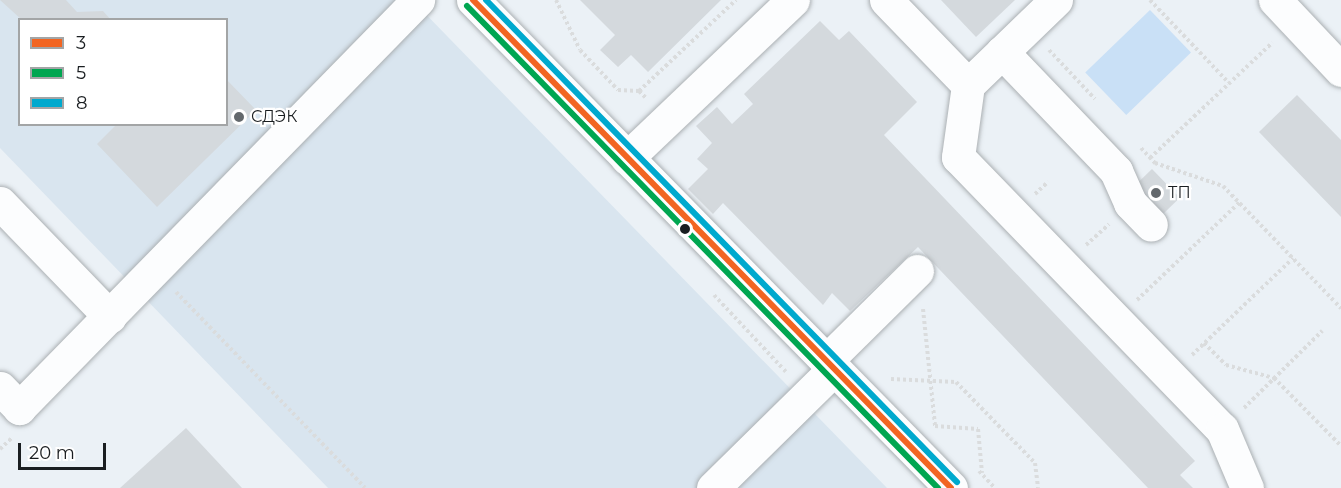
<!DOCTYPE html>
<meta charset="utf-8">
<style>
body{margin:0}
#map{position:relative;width:1341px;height:488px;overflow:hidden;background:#ebf1f6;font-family:Montserrat,sans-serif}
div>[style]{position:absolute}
.built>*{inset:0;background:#d9e5ef}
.green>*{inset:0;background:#c9e0f6;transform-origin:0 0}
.building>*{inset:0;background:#d4d9dd;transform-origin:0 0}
.path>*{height:4px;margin-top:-2px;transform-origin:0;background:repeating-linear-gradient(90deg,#dadcdd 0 3px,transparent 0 6px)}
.roads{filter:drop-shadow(0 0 2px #abb0b3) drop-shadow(0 0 2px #abb0b3)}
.minor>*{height:33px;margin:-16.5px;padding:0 16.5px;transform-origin:16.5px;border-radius:16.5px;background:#fcfdfe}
.major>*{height:33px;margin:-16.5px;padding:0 16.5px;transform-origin:16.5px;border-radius:16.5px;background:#fcfdfe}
.bus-1>*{height:6px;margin:-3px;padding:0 3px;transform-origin:3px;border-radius:3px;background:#f26522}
.bus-2>*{height:6px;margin:-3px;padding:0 3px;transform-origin:3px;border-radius:3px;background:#00a651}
.bus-3>*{height:6px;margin:-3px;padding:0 3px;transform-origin:3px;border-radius:3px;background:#00a9ce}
.dots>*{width:16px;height:16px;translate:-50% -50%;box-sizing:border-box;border:3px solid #fff;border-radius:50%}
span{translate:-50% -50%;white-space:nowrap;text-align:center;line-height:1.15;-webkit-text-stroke:4.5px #fff;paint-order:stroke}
.poi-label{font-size:16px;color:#1a1e21}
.left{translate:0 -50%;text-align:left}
.legend{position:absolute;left:18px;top:18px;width:210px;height:108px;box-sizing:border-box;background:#fff;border:2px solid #a3a5a6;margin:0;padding:8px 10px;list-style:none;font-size:18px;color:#1a1e21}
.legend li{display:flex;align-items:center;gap:12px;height:30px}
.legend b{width:30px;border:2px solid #a3a5a6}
.scale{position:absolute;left:18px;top:443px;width:88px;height:27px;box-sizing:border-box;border:3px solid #1a1e21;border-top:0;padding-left:8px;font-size:18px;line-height:21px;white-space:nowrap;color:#1a1e21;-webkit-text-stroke:4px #fff;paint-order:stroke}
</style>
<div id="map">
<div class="built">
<i style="clip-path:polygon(evenodd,0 0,412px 0,887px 488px,328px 488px,0 148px,0 0,20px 20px,226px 20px,226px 124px,20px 124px,20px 20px)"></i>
</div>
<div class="green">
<i style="left:1150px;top:10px;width:59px;height:90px;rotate:46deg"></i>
</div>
<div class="building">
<i style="clip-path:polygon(0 0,66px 0,77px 12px,103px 11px,111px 20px,22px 20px)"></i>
<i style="clip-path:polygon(580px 0,721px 0,648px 72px,631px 55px,618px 67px,600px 50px,615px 35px)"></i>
<i style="clip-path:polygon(941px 0,1015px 0,976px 37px)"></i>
<i style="clip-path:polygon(820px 21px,839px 40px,849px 31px,917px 102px,884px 135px,1195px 461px,1180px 475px,1193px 488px,1148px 488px,918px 247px,850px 311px,832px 293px,823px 305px,723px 203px,713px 214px,688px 189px,708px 169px,697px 159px,712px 143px,696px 126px,717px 107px,732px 124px,753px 104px,744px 94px)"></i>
<i style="clip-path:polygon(226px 79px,256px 110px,157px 207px,97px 144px,117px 124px,226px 124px)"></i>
<i style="clip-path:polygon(1297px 95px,1341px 140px,1341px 217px,1259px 132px)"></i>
<i style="left:1152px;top:169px;width:40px;height:28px;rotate:46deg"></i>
<i style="clip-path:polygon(186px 428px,242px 488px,120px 488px)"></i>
</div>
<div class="path">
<i style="left:556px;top:0;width:55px;rotate:64.4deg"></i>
<i style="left:580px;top:50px;width:55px;rotate:46.5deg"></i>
<i style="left:618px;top:90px;width:21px;rotate:3deg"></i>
<i style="left:639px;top:91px;width:133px;rotate:-43.2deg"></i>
<i style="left:1150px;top:0;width:115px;rotate:46.4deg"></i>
<i style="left:1049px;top:50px;width:67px;rotate:46.8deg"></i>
<i style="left:639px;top:91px;width:11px;rotate:45deg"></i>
<i style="left:1141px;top:148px;width:21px;rotate:47deg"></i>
<i style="left:1155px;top:163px;width:72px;rotate:18.7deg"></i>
<i style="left:1223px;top:186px;width:170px;rotate:46deg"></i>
<i style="left:1150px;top:158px;width:168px;rotate:-43.3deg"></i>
<i style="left:1035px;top:194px;width:18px;rotate:-43deg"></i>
<i style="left:1086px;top:245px;width:31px;rotate:-42deg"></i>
<i style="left:176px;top:292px;width:272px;rotate:46deg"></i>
<i style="left:714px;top:295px;width:105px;rotate:46.9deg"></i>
<i style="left:1137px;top:300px;width:141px;rotate:-43.6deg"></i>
<i style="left:923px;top:309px;width:118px;rotate:84.1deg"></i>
<i style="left:935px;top:426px;width:43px;rotate:4deg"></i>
<i style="left:978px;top:429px;width:44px;rotate:84.8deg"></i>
<i style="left:1204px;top:343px;width:31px;rotate:45deg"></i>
<i style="left:1226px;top:365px;width:50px;rotate:15.2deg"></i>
<i style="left:1274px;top:378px;width:95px;rotate:45.4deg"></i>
<i style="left:1192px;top:355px;width:140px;rotate:-43.8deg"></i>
<i style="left:891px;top:379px;width:65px;rotate:2.6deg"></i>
<i style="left:956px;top:382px;width:113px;rotate:45.7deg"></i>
<i style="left:1035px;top:463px;width:25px;rotate:83deg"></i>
<i style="left:1244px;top:408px;width:110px;rotate:-44.6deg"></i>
<i style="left:0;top:449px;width:16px;rotate:-43deg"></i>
<i style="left:979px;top:471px;width:23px;rotate:47deg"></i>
</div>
<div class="roads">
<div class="minor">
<i style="left:886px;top:0;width:118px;rotate:46deg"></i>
<i style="left:1056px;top:0;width:122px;rotate:136deg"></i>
<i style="left:968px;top:85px;width:73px;rotate:97.9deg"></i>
<i style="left:958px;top:157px;width:379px;rotate:45.9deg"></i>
<i style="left:1222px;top:429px;width:64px;rotate:67deg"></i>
<i style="left:1275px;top:0;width:96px;rotate:46.7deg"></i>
<i style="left:1002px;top:52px;width:165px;rotate:46.2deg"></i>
<i style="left:1116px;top:171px;width:35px;rotate:66deg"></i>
<i style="left:1130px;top:203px;width:30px;rotate:46deg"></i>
<i style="left:627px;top:158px;width:229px;rotate:-43.6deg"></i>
<i style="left:0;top:203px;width:158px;rotate:46deg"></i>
<i style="left:826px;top:361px;width:128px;rotate:-44.7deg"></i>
<i style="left:0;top:388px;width:28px;rotate:46deg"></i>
<i style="left:19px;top:408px;width:571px;rotate:-45.64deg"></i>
<i style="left:713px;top:488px;width:170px;rotate:-44.5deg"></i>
</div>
<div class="major">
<i style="left:473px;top:0;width:683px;rotate:45.59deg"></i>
</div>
</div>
<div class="bus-1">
<i style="left:473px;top:0;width:683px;rotate:45.59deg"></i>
</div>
<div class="bus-2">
<i style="left:467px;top:6px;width:674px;rotate:45.66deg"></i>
</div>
<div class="bus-3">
<i style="left:486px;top:0;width:674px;rotate:45.66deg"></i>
</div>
<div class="dots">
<i style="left:239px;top:117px;background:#63686c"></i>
<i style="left:1156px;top:193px;background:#63686c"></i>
<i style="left:685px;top:229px;background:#1a1e21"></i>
</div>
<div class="poi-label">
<span class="left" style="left:251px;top:117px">СДЭК</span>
<span class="left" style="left:1168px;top:193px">ТП</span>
</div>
<ul class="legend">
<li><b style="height:8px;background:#f26522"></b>3</li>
<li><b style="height:8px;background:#00a651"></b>5</li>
<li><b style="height:8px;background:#00a9ce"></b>8</li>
</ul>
<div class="scale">20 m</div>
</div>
